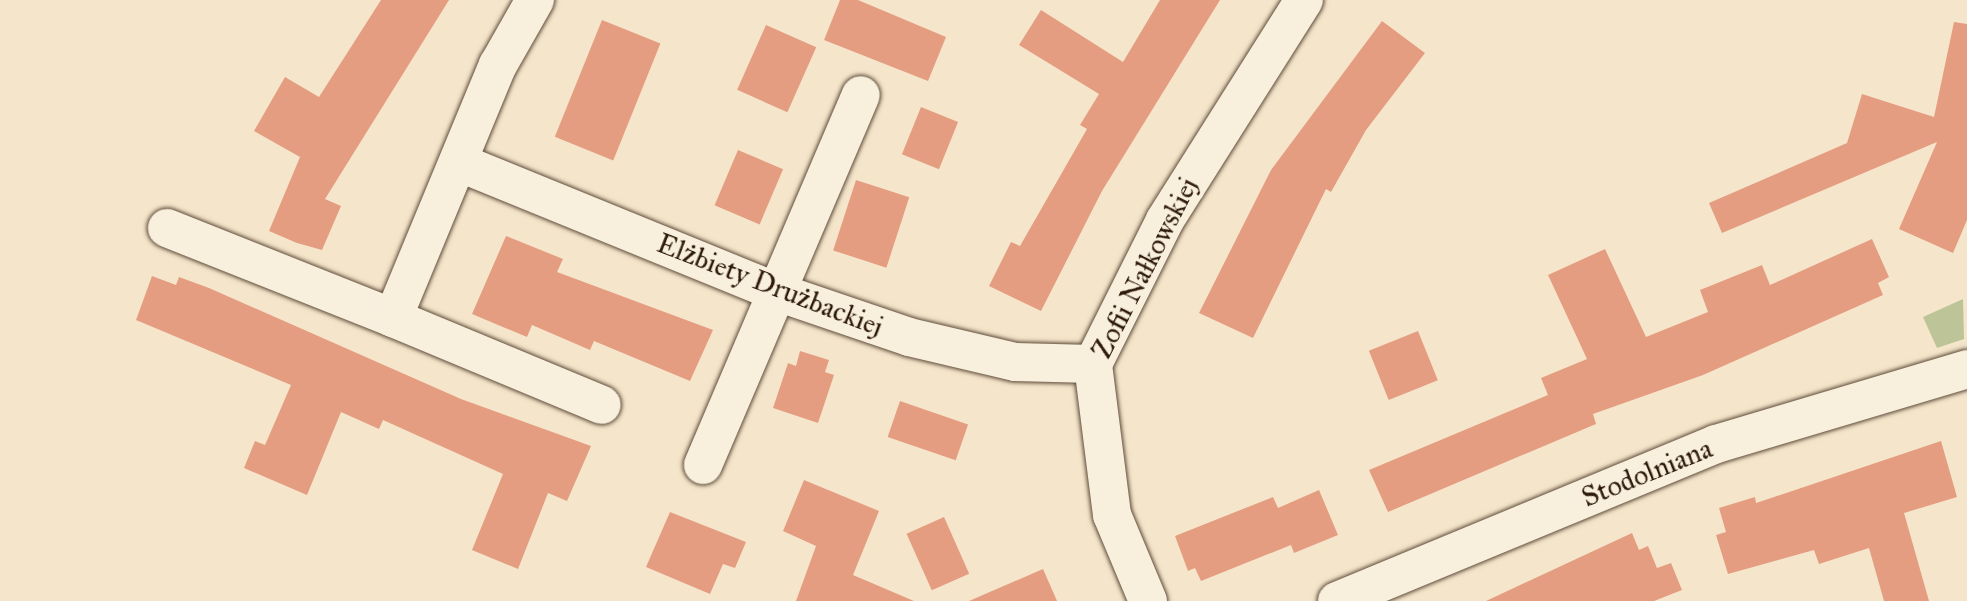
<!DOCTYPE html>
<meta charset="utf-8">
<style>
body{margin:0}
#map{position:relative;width:1967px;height:601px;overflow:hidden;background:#f5e6cb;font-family:"IM FELL Great Primer",serif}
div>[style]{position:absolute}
.green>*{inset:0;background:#bdc497}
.building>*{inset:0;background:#e59d81;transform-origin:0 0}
.roads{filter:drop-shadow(0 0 2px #5f4c3a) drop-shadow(0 0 2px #5f4c3a)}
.minor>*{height:38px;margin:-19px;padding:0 19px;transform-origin:19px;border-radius:19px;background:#f8efdd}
span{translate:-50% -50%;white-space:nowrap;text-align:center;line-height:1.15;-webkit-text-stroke:7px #f8efdd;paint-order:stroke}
.street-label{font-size:28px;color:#2d1909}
</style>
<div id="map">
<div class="green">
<i style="clip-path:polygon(1963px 299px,1964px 339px,1937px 348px,1923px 317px)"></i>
</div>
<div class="building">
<i style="clip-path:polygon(381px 0,449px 0,325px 199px,341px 206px,322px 250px,297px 243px,269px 231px,300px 157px,254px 131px,285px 77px,319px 97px)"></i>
<i style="clip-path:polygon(840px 0,858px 0,946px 37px,928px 81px,824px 40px)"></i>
<i style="clip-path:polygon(1160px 0,1220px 0,1102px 191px,1041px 311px,989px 286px,1011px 242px,1020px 246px,1087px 129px,1080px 125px,1099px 94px,1019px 45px,1041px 10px,1123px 62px)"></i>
<i style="left:602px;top:20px;width:63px;height:126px;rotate:22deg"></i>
<i style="clip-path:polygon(1382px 21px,1425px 53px,1366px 130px,1331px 192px,1326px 189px,1253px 338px,1199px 313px,1271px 170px)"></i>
<i style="clip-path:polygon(1954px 22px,1967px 24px,1967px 220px,1953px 253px,1899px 229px,1937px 142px,1722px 233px,1709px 203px,1847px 143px,1862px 94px,1934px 117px)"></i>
<i style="left:766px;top:25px;width:55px;height:71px;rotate:24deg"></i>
<i style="left:921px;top:107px;width:40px;height:51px;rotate:22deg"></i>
<i style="left:738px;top:150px;width:49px;height:60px;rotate:23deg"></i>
<i style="left:856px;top:180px;width:56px;height:74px;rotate:18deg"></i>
<i style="clip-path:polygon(506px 236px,563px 259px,557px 272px,713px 330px,690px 381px,594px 341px,590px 350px,532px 325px,527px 337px,472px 314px)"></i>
<i style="clip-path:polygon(1872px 239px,1889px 277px,1878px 283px,1883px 295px,1703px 375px,1593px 414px,1596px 424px,1388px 512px,1369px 470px,1548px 395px,1541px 378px,1587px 359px,1548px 275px,1605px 249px,1646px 337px,1708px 312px,1700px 290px,1762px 265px,1770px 285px)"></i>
<i style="clip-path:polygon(152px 276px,176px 285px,179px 277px,209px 288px,461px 399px,591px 446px,567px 501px,548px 493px,518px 569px,472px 550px,503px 474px,383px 420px,379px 429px,341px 412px,307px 495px,244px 468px,255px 441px,265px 445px,291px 385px,136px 320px)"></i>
<i style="left:1418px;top:331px;width:53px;height:53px;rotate:68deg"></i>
<i style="clip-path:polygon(800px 351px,829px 360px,825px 372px,834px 375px,818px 423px,773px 408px,788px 363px,796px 366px)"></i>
<i style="left:900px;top:401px;width:72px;height:38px;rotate:19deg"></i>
<i style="clip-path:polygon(1941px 441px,1957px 497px,1904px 513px,1929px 601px,1884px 601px,1869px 548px,1819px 564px,1814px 550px,1728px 574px,1716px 535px,1726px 532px,1719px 508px,1755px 497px,1756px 503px)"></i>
<i style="clip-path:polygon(804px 480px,879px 511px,853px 575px,914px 601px,796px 601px,816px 546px,783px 531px)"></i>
<i style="clip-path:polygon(1319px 490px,1338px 535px,1294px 553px,1291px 545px,1201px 581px,1195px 568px,1188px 571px,1175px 536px,1273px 497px,1278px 508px)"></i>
<i style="clip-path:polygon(670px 512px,746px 542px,735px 568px,723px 564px,710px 594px,646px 567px)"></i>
<i style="left:944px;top:517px;width:62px;height:41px;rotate:66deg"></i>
<i style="clip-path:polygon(1632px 533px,1639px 550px,1648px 546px,1657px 568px,1671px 563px,1682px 590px,1654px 601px,1486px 601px)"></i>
<i style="clip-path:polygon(1043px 569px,1057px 601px,969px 601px)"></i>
</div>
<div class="roads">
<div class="minor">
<i style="left:458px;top:162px;width:344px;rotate:22.2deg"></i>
<i style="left:777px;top:292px;width:139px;rotate:18.8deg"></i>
<i style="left:909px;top:337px;width:109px;rotate:13.3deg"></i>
<i style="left:1015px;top:362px;width:78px;rotate:1.5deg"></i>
<i style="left:167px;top:228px;width:243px;rotate:21.7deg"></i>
<i style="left:393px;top:318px;width:274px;rotate:-67.5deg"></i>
<i style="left:498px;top:65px;width:75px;rotate:-60.4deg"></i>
<i style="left:393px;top:318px;width:226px;rotate:22.6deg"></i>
<i style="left:703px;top:465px;width:402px;rotate:-66.9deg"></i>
<i style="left:1148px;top:601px;width:93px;rotate:-112.7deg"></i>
<i style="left:1112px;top:515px;width:152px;rotate:-97.2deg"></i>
<i style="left:1093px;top:364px;width:161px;rotate:-63.4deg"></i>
<i style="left:1165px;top:220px;width:260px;rotate:-57.7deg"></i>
<i style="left:1337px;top:601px;width:410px;rotate:-22.5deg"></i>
<i style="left:1716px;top:444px;width:262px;rotate:-16.6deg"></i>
</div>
</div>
<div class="street-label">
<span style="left:1145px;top:268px;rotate:-63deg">Zofii Nałkowskiej</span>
<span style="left:770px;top:285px;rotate:21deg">Elżbiety Drużbackiej</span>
<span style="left:1647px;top:473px;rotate:-22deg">Stodolniana</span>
</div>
</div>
